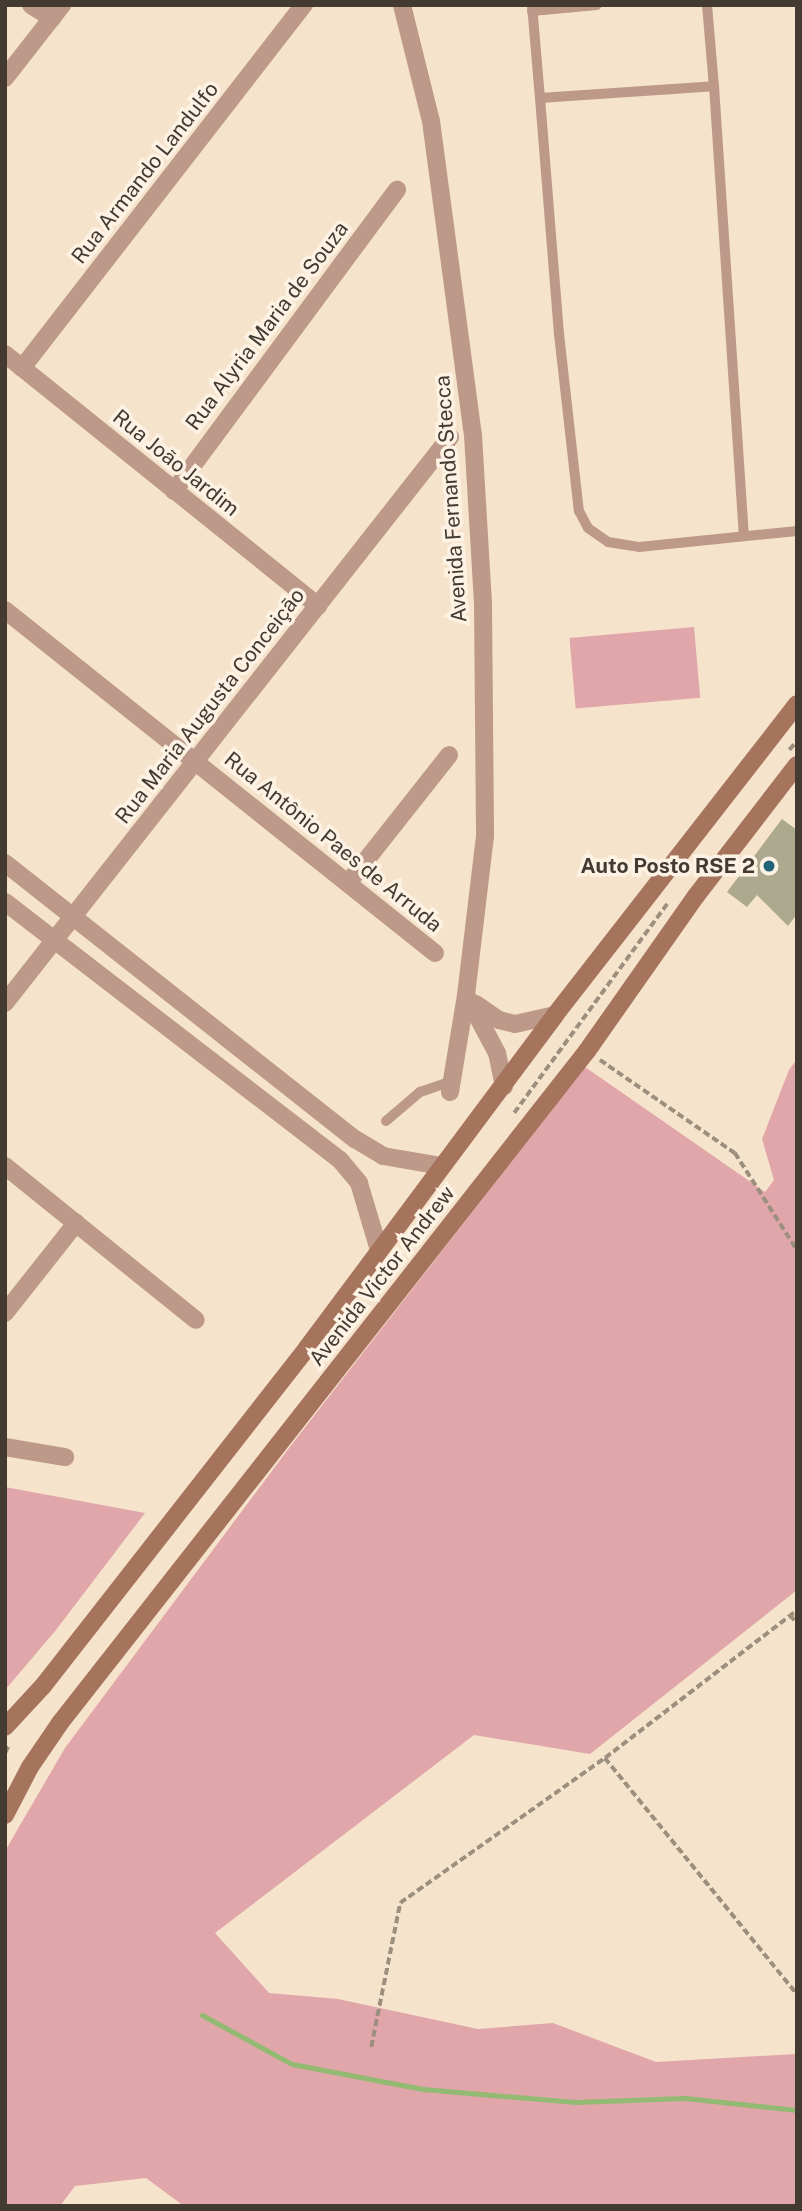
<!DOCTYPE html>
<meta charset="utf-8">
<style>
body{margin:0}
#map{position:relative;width:802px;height:2211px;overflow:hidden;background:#f6e3cb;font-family:"Public Sans",sans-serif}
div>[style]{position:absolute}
.green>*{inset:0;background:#e0a6a9;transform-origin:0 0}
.stream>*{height:5px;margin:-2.5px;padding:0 2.5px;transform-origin:2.5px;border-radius:2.5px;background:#92ba72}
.building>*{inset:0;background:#aca98e}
.path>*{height:3.5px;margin-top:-1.75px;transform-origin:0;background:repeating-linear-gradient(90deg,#9d8f7e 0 7px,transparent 0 10.5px)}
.service>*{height:10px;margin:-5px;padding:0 5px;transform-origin:5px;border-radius:5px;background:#bd998a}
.minor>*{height:18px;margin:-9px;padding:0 9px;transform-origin:9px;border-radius:9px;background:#bd998a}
.tertiary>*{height:18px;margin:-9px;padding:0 9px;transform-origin:9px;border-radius:9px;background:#bd998a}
.secondary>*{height:18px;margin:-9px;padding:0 9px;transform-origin:9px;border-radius:9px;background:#a6735d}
.dots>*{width:19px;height:19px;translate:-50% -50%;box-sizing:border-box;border:4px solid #fdf2e3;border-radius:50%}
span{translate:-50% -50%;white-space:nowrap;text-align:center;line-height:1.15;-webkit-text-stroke:7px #fdf2e3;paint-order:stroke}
.street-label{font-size:21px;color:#433b31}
.poi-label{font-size:21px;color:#433b31;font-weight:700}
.right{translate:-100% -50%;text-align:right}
.frame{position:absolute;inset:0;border:7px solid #433b31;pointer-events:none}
</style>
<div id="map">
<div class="green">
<i style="left:694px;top:627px;width:71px;height:125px;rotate:85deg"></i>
<i style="clip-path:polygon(797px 1059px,797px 1590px,590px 1754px,474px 1735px,215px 1933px,269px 1993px,338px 1999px,478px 2029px,553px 2023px,656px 2062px,797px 2054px,797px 2206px,184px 2206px,146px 2178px,75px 2186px,60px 2206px,5px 2206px,5px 1851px,65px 1748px,289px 1448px,585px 1067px,765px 1192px,774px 1180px,762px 1139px,789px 1070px)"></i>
<i style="clip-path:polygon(5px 1487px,145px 1513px,56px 1630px,5px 1690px)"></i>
</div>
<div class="stream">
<i style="left:202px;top:2015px;width:102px;rotate:28.6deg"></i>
<i style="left:292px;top:2064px;width:133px;rotate:10.8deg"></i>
<i style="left:423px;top:2089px;width:153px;rotate:4.9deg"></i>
<i style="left:575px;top:2102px;width:110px;rotate:-2.1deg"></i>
<i style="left:685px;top:2098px;width:113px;rotate:6.1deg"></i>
</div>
<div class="building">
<i style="clip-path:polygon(782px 819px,797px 830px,797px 914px,788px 926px,757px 895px,747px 907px,727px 892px)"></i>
</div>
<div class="path">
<i style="left:789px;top:750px;width:12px;rotate:-48deg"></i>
<i style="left:600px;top:1060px;width:164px;rotate:34.6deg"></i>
<i style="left:735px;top:1153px;width:115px;rotate:57.4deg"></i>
<i style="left:514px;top:1113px;width:259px;rotate:-53.8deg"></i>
<i style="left:790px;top:1615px;width:11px;rotate:49deg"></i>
<i style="left:5px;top:1753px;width:10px;rotate:-66deg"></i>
<i style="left:605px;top:1758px;width:304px;rotate:50.9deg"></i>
<i style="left:371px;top:2047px;width:147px;rotate:-78.6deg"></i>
<i style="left:400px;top:1903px;width:251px;rotate:-35.3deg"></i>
<i style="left:605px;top:1758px;width:242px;rotate:-37.6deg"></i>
</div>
<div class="service">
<i style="left:532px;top:5px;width:93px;rotate:85.1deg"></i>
<i style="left:540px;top:98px;width:174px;rotate:-3.9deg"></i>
<i style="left:714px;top:86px;width:451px;rotate:86.2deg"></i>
<i style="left:707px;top:5px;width:81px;rotate:85.1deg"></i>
<i style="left:532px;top:11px;width:65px;rotate:-5.3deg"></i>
<i style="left:540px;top:98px;width:237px;rotate:85.4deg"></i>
<i style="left:559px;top:334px;width:178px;rotate:83.6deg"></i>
<i style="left:579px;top:511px;width:19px;rotate:62deg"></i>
<i style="left:588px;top:528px;width:24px;rotate:35deg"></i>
<i style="left:608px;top:542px;width:31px;rotate:9deg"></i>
<i style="left:639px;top:547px;width:159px;rotate:-5.8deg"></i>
<i style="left:386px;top:1121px;width:45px;rotate:-40.5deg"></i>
<i style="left:420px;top:1092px;width:31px;rotate:-19deg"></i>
</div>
<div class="minor">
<i style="left:31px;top:5px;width:25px;rotate:32deg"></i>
<i style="left:5px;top:78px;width:93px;rotate:-52deg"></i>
<i style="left:5px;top:354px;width:402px;rotate:38.8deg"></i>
<i style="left:22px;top:368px;width:460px;rotate:-52.2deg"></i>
<i style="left:174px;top:491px;width:375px;rotate:-53.5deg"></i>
<i style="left:5px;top:610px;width:550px;rotate:38.58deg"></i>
<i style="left:5px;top:863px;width:446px;rotate:38.3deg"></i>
<i style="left:355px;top:1139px;width:33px;rotate:31deg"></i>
<i style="left:383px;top:1156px;width:60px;rotate:9.6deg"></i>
<i style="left:348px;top:883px;width:163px;rotate:-51.7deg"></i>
<i style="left:5px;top:902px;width:423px;rotate:37.6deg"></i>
<i style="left:340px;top:1160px;width:30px;rotate:50deg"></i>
<i style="left:359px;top:1183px;width:70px;rotate:73.4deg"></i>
<i style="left:5px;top:1003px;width:720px;rotate:-51.82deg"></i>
<i style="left:450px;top:1092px;width:98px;rotate:-80.6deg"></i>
<i style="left:5px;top:1166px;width:245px;rotate:38.9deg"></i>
<i style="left:5px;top:1313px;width:115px;rotate:-51.7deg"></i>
<i style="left:5px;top:1447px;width:61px;rotate:9.5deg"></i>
</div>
<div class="tertiary">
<i style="left:402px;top:5px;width:120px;rotate:76deg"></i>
<i style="left:431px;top:121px;width:317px;rotate:82.4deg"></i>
<i style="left:473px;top:435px;width:168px;rotate:86.6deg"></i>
<i style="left:483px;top:603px;width:233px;rotate:89.5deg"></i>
<i style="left:485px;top:836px;width:160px;rotate:96.8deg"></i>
<i style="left:466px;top:995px;width:66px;rotate:61.9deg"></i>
<i style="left:497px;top:1053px;width:34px;rotate:78deg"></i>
<i style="left:476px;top:1004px;width:28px;rotate:35deg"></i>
<i style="left:499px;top:1020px;width:16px;rotate:14deg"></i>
<i style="left:515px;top:1024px;width:41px;rotate:-12.7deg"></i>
</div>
<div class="secondary">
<i style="left:5px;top:1727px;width:56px;rotate:-47.2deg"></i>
<i style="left:43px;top:1686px;width:429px;rotate:-52deg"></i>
<i style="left:307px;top:1348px;width:415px;rotate:-53.3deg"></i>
<i style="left:555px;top:1015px;width:394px;rotate:-52.1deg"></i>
<i style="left:5px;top:1815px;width:54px;rotate:-62.5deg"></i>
<i style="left:30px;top:1767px;width:53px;rotate:-55.7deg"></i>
<i style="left:60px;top:1723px;width:854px;rotate:-51.9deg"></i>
<i style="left:587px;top:1051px;width:189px;rotate:-54.9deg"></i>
<i style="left:696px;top:896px;width:165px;rotate:-52.4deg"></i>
</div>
<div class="dots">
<i style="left:769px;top:866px;background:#206376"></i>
</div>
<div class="street-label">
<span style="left:145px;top:173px;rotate:-52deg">Rua Armando Landulfo</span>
<span style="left:267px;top:326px;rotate:-53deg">Rua Alyria Maria de Souza</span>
<span style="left:176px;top:463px;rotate:39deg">Rua João Jardim</span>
<span style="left:451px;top:499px;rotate:-94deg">Avenida Fernando Stecca</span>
<span style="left:210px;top:706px;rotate:-52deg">Rua Maria Augusta Conceição</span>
<span style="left:333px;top:842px;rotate:39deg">Rua Antônio Paes de Arruda</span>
<span style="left:382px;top:1276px;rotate:-52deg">Avenida Victor Andrew</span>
</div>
<div class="poi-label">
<span class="right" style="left:755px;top:866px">Auto Posto RSE 2</span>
</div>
<div class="frame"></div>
</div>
